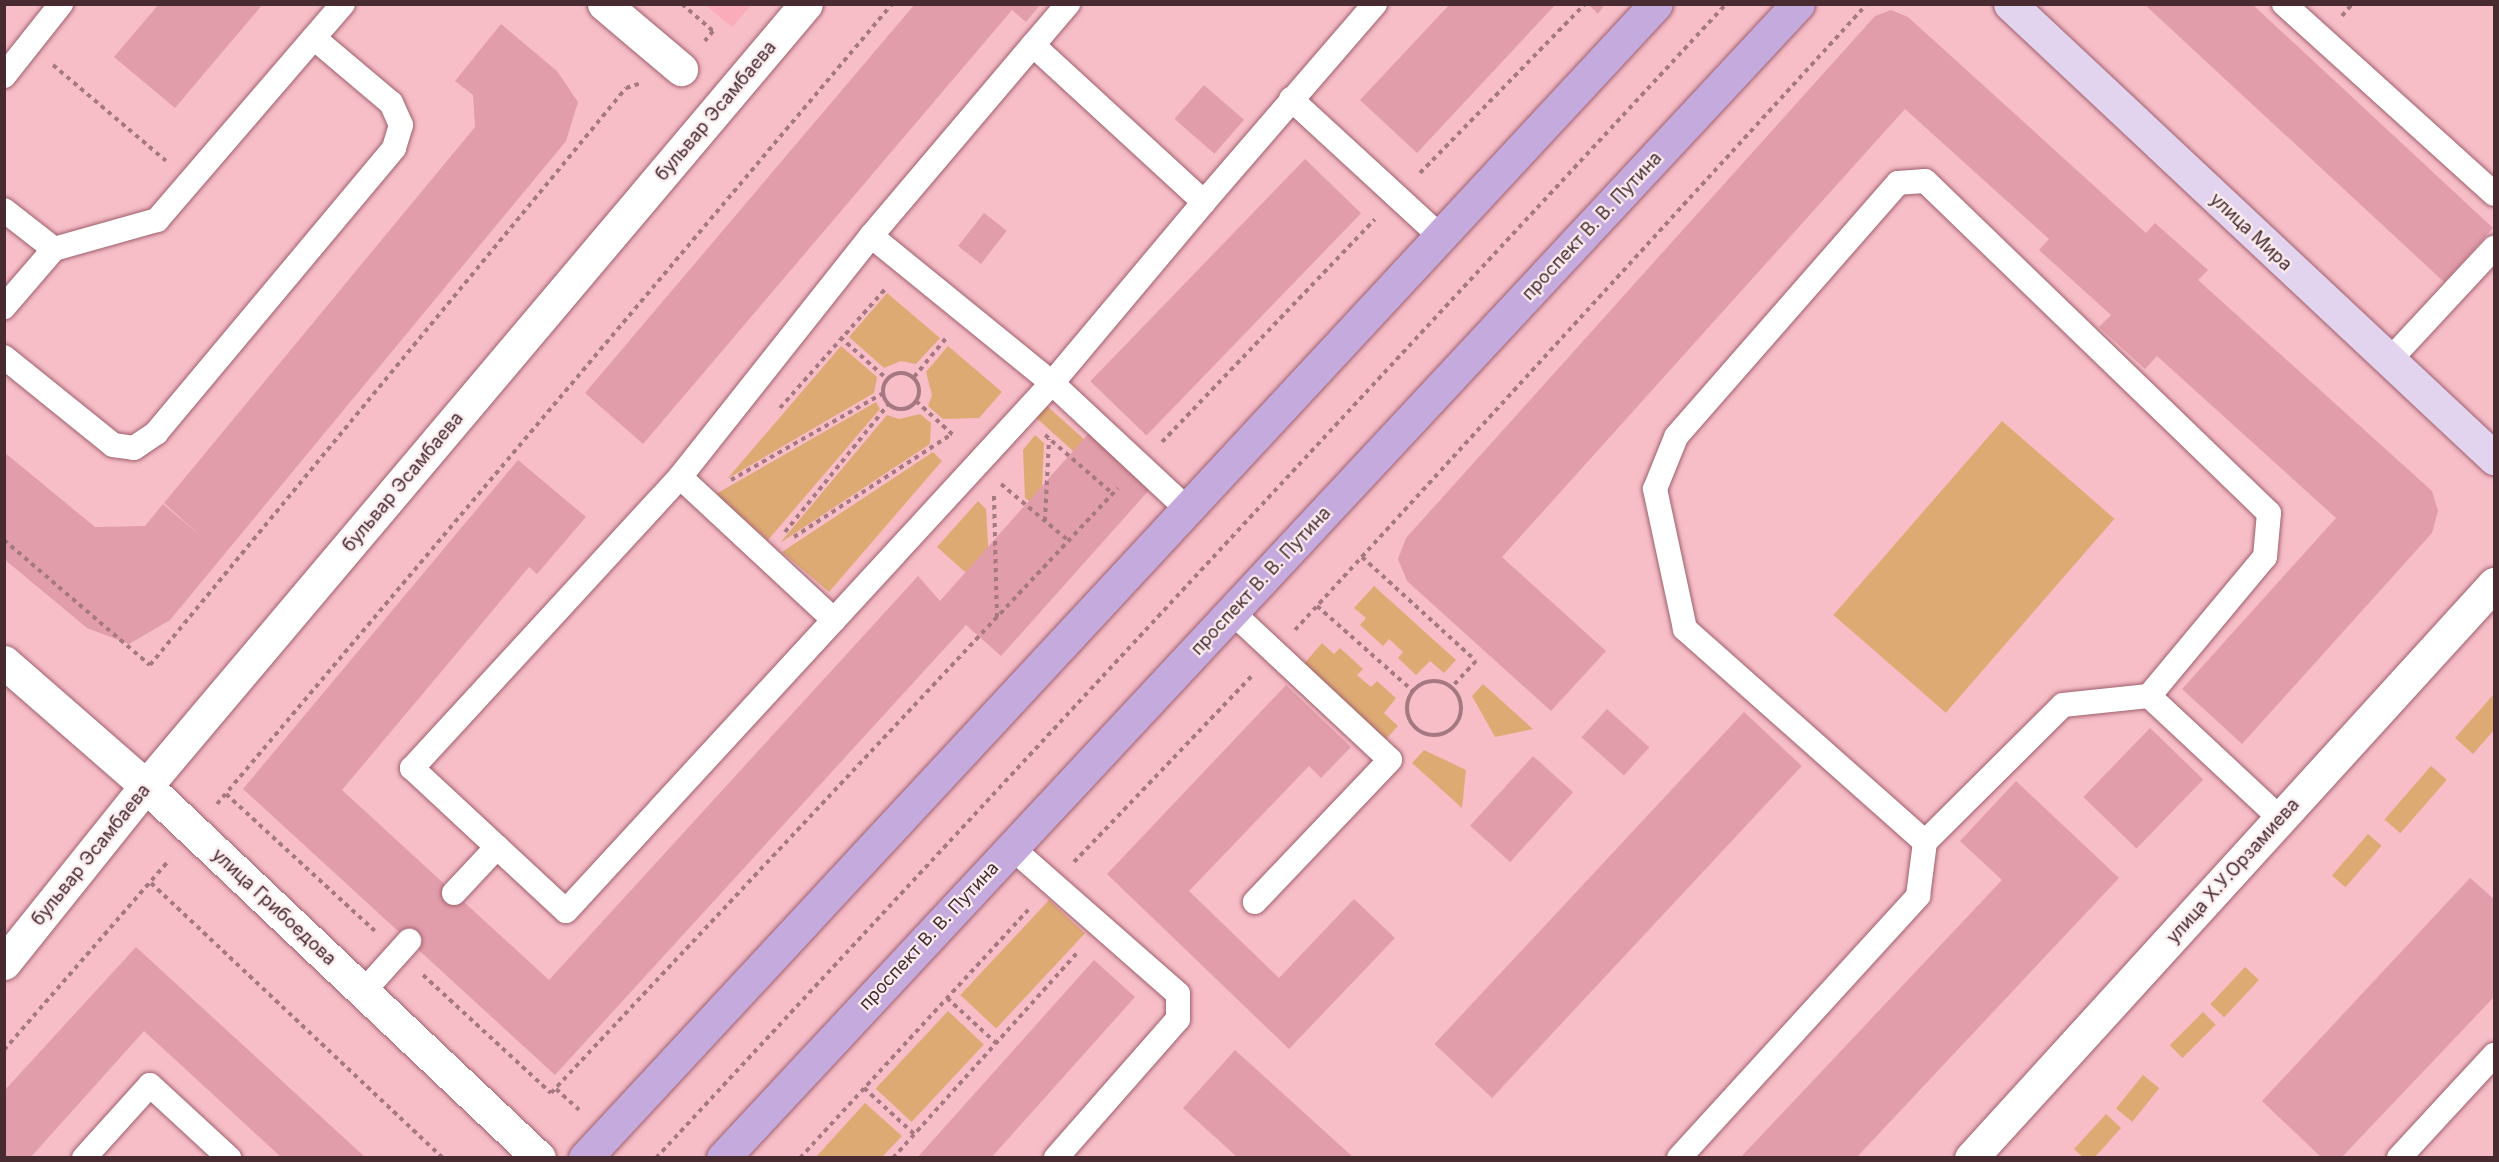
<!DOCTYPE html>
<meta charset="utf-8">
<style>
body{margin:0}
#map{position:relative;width:2499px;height:1162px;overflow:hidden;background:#f7bec8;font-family:Inter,sans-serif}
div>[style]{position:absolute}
.built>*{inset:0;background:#fbacbb}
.green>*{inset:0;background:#deaa74;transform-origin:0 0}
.building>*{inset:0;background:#e29daa;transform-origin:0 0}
.path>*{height:4px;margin-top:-2px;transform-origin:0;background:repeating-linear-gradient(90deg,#a57981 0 4.5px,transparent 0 9px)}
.path>.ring{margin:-2px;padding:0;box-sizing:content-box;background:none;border:4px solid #a57981;border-radius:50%}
.roads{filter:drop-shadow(0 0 2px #9e5f6c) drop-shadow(0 0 2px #9e5f6c)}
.service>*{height:24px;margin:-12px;padding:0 12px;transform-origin:12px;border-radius:12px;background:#fff}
.pedestrian>*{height:33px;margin:-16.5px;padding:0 16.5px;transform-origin:16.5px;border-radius:16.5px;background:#fff}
.minor>*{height:33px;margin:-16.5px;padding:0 16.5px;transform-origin:16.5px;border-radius:16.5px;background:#fff}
.secondary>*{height:33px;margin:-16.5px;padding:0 16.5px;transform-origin:16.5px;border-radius:16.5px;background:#e2d4ee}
.primary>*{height:33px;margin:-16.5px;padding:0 16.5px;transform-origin:16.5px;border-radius:16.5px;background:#c5aade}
span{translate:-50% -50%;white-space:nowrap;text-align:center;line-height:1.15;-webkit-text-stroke:4.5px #fbecee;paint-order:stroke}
.street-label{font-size:18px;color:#472b31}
.frame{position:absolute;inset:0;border:6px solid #472b31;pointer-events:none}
</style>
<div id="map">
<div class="built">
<i style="clip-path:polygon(705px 5px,751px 5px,732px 27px)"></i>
</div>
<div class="green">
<i style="clip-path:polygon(887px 293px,940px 338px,916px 364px,901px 361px,884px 368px,849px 337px)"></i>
<i style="clip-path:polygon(841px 346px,877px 377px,874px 393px,727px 479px)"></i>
<i style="clip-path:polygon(948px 346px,1002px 392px,979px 418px,943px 419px,928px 406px,932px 395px,926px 372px)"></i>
<i style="clip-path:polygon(876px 402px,880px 409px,768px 540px,716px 494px)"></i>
<i style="left:1046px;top:405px;width:96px;height:16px;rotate:42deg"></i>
<i style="clip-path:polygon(920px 414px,931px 423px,930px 444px,780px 543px,887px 415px,899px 419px)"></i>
<i style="left:2002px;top:421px;width:149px;height:257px;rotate:41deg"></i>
<i style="clip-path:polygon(1035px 435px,1044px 443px,1041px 510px,1025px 498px,1023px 450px)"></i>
<i style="clip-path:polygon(933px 452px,942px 461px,829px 592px,782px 552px)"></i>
<i style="clip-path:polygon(978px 501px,986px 509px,991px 595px,937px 547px)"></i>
<i style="clip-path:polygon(1374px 586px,1456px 660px,1444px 673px,1430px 661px,1416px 675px,1398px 658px,1403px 652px,1389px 639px,1383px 646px,1360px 625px,1366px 618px,1354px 608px)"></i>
<i style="clip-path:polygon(1322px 643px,1334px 654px,1340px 648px,1363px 669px,1357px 675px,1371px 687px,1377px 681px,1396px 698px,1384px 713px,1398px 726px,1386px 739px,1303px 665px)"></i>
<i style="clip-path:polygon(1483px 684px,1533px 729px,1495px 737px,1472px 696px)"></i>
<i style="clip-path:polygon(2494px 694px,2494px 730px,2473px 754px,2455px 738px)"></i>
<i style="clip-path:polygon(1424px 750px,1466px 770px,1462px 808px,1412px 763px)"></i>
<i style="left:2431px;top:766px;width:21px;height:71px;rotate:41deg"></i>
<i style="left:2368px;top:834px;width:18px;height:55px;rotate:41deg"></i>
<i style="left:1049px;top:900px;width:49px;height:130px;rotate:43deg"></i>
<i style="left:2245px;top:967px;width:19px;height:51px;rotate:43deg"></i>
<i style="left:948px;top:1011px;width:49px;height:106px;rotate:43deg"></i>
<i style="left:2203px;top:1012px;width:18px;height:47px;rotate:45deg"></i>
<i style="left:2143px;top:1075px;width:21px;height:43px;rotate:39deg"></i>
<i style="clip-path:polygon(865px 1103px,902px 1136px,882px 1157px,816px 1157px)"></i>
<i style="clip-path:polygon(2106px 1114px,2121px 1128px,2095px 1157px,2083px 1157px,2074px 1149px)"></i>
</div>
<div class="building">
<i style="clip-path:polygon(159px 4px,263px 4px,175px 108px,114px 57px)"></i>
<i style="clip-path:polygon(915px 4px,1041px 4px,1026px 22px,1012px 10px,643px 444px,585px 393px)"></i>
<i style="clip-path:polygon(1450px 4px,1556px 4px,1417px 153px,1360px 100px)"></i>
<i style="clip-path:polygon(1588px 4px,1605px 4px,1598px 14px)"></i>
<i style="clip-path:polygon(2144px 4px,2252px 4px,2493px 228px,2444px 282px)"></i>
<i style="clip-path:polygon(1891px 10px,1908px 17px,2146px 233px,2155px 223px,2208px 270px,2198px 280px,2432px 491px,2438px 511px,2432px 533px,2242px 744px,2182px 689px,2336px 518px,2157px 356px,2145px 369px,2099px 327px,2111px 315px,2039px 250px,2049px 239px,1905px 109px,1502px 557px,1606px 651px,1551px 711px,1407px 581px,1398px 559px,1406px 538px,1875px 16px)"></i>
<i style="clip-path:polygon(501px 24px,557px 71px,578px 102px,566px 141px,170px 620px,129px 644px,87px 628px,4px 559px,4px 452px,95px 527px,145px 526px,163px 504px,203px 538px,164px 503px,475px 127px,473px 95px,455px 81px)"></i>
<i style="left:1204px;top:85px;width:53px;height:45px;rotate:41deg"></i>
<i style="left:1305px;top:159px;width:78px;height:309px;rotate:44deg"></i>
<i style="left:984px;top:213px;width:29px;height:42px;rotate:38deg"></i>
<i style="clip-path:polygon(1089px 433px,1151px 488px,1001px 656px,966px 625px,555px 1075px,243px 789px,518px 460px,586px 517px,537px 574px,529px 567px,342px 790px,549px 980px,918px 576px,940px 601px)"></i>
<i style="clip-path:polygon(1286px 685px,1351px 747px,1321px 778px,1309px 766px,1189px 891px,1279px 978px,1354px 899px,1395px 938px,1289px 1049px,1107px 874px)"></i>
<i style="left:1607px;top:709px;width:57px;height:38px;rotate:42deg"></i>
<i style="left:1744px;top:712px;width:79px;height:454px;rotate:43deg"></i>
<i style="left:2150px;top:728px;width:74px;height:96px;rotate:44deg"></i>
<i style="left:1533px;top:756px;width:54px;height:94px;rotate:42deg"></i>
<i style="clip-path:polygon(2016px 781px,2119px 878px,1856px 1158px,1740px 1158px,2002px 880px,1960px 841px)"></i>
<i style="clip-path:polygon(2470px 878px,2494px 899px,2494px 997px,2341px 1158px,2322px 1158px,2262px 1101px)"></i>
<i style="clip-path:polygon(136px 947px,366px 1158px,282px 1158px,144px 1031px,30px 1158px,4px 1158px,4px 1091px)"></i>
<i style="clip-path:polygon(1094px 960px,1135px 997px,991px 1158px,917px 1158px)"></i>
<i style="clip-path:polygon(1235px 1050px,1354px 1158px,1238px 1158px,1183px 1108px)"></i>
</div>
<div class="path">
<i style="left:682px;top:4px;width:41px;rotate:41.1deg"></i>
<i style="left:713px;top:31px;width:13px;rotate:129deg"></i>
<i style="left:2342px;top:16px;width:16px;rotate:-50deg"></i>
<i style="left:53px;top:65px;width:148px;rotate:40.3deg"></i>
<i style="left:1420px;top:173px;width:236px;rotate:-45.7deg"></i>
<i style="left:840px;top:337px;width:63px;rotate:41.8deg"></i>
<i class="ring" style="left:883px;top:373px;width:32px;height:32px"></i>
<i style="left:914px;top:377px;width:52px;rotate:-50.5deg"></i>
<i style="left:916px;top:401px;width:50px;rotate:42.6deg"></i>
<i style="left:780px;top:408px;width:160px;rotate:-48.5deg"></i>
<i style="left:1045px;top:435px;width:90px;rotate:40.9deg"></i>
<i style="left:1162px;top:442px;width:308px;rotate:-46.3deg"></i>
<i style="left:731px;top:480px;width:174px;rotate:-29.7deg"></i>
<i style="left:1001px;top:484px;width:89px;rotate:40deg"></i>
<i style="left:994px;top:496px;width:122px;rotate:88.6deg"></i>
<i style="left:1045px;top:521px;width:82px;rotate:-87.2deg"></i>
<i style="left:785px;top:532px;width:164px;rotate:-51deg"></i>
<i style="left:794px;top:537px;width:189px;rotate:-33.1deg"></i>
<i style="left:4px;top:540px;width:192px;rotate:40.6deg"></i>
<i style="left:150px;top:665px;width:748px;rotate:-50.48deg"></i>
<i style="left:626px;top:88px;width:16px;rotate:-18deg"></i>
<i style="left:1362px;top:557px;width:154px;rotate:42.4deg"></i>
<i style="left:1476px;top:661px;width:35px;rotate:133deg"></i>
<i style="left:1317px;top:606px;width:127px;rotate:41.5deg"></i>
<i style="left:1295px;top:630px;width:848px;rotate:-47.58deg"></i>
<i class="ring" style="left:1407px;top:681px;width:50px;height:50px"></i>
<i style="left:226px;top:794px;width:202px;rotate:42.6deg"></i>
<i style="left:217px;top:804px;width:1047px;rotate:-49.84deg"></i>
<i style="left:1074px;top:862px;width:259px;rotate:-46.3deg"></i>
<i style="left:151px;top:883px;width:401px;rotate:43.3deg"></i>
<i style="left:423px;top:975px;width:174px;rotate:42.7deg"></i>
<i style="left:551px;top:1093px;width:829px;rotate:-46.86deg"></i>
<i style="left:947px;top:998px;width:67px;rotate:42.6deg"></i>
<i style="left:4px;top:1050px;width:252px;rotate:-49deg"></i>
<i style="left:864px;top:1088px;width:68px;rotate:42.6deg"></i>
<i style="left:556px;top:1089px;width:31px;rotate:42deg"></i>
<i style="left:656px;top:1158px;width:1574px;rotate:-47.16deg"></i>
<i style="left:800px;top:1158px;width:341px;rotate:-47.4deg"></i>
<i style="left:893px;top:1158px;width:278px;rotate:-48.1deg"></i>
</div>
<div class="roads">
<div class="service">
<i style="left:2284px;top:4px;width:283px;rotate:42.1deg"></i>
<i style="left:1033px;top:45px;width:54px;rotate:-49.5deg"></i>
<i style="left:4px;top:76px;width:92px;rotate:-51.6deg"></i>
<i style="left:1291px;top:99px;width:204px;rotate:42.6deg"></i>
<i style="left:1204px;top:202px;width:262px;rotate:-49.2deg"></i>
<i style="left:4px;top:210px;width:63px;rotate:38deg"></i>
<i style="left:54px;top:249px;width:77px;rotate:130.8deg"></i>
<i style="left:54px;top:249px;width:107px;rotate:-15.7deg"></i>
<i style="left:157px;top:220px;width:285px;rotate:-49.3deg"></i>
<i style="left:4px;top:357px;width:140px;rotate:38.9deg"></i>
<i style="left:113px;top:445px;width:21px;rotate:8deg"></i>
<i style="left:134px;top:448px;width:27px;rotate:-34deg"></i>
<i style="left:156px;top:433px;width:371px;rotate:-50.1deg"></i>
<i style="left:394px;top:148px;width:24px;rotate:-73deg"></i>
<i style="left:401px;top:125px;width:24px;rotate:-114deg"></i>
<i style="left:391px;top:103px;width:101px;rotate:-139.8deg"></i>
<i style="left:2388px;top:362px;width:156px;rotate:-47.1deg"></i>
<i style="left:680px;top:477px;width:308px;rotate:-51.6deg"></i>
<i style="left:871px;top:236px;width:250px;rotate:-49.7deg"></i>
<i style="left:1033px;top:45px;width:232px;rotate:42.6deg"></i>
<i style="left:1204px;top:202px;width:236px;rotate:130deg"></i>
<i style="left:1052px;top:383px;width:233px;rotate:-140.9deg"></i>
<i style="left:1232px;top:612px;width:216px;rotate:43.1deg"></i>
<i style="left:1390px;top:760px;width:196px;rotate:133.6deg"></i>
<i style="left:834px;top:620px;width:210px;rotate:-137.1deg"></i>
<i style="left:680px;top:477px;width:396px;rotate:132.6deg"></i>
<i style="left:412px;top:768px;width:210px;rotate:42.9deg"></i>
<i style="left:566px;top:911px;width:718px;rotate:-47.37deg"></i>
<i style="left:1052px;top:383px;width:185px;rotate:43deg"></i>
<i style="left:2149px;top:696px;width:180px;rotate:43deg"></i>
<i style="left:1012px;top:848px;width:221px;rotate:41.3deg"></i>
<i style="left:1178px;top:994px;width:25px;rotate:90deg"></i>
<i style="left:1178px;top:1019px;width:185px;rotate:131.3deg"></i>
<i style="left:454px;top:893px;width:63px;rotate:-46.9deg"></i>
<i style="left:363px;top:992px;width:69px;rotate:-48deg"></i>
<i style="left:84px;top:1158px;width:98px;rotate:-47.9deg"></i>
<i style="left:150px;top:1085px;width:108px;rotate:42.7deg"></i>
<i style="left:1679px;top:1158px;width:355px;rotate:-47.6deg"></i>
<i style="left:1918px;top:896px;width:54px;rotate:-82.6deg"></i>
<i style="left:1925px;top:842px;width:194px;rotate:-44.8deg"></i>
<i style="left:2063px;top:705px;width:86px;rotate:-6deg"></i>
<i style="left:2149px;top:696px;width:181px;rotate:-50.2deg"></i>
<i style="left:2265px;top:557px;width:44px;rotate:-84.8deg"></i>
<i style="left:2269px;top:513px;width:478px;rotate:-136deg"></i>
<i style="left:1925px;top:181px;width:27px;rotate:176deg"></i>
<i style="left:1898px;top:183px;width:337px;rotate:131.2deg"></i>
<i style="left:1676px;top:437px;width:56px;rotate:112deg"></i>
<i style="left:1655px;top:489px;width:143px;rotate:77.9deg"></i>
<i style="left:1685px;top:629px;width:321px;rotate:41.6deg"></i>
<i style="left:2399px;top:1158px;width:140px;rotate:-47.3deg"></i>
</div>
<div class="pedestrian">
<i style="left:4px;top:963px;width:227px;rotate:-51.3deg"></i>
<i style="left:146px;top:786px;width:1023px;rotate:-49.84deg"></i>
</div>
<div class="minor">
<i style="left:604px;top:4px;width:101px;rotate:40.2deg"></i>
<i style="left:4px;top:662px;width:189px;rotate:41.1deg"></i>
<i style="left:146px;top:786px;width:541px;rotate:43.43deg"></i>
<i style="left:1971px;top:1158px;width:777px;rotate:-47.66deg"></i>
</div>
<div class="secondary">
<i style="left:2010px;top:4px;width:664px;rotate:43.17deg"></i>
</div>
<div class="primary">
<i style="left:585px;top:1158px;width:1574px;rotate:-47.14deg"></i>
<i style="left:723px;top:1158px;width:1577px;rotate:-47.03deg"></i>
</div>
</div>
<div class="street-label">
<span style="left:716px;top:111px;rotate:-50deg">бульвар Эсамбаева</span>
<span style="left:1592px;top:226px;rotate:-47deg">проспект В. В. Путина</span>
<span style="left:2251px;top:232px;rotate:43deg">улица Мира</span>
<span style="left:403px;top:482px;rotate:-50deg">бульвар Эсамбаева</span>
<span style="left:1261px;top:581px;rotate:-47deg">проспект В. В. Путина</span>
<span style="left:91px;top:855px;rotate:-51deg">бульвар Эсамбаева</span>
<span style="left:2233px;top:871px;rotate:-48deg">улица Х.У.Орзамиева</span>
<span style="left:274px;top:907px;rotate:43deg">улица Грибоедова</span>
<span style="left:929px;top:936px;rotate:-47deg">проспект В. В. Путина</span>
</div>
<div class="frame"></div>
</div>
